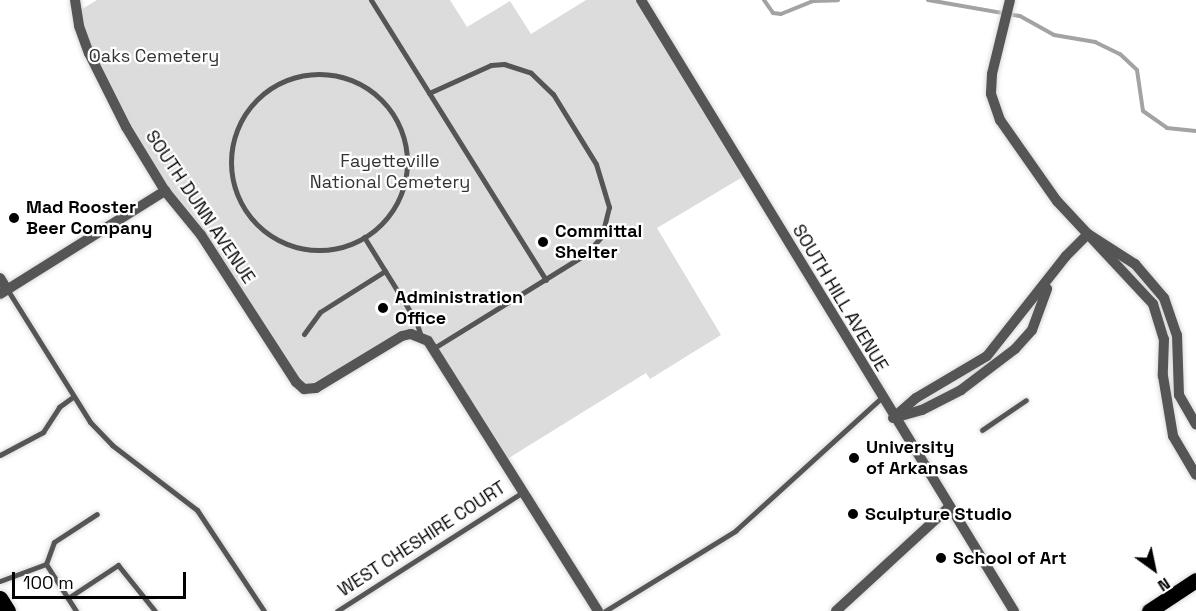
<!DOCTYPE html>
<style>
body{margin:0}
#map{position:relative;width:1196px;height:611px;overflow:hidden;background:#fff;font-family:"Space Grotesk",sans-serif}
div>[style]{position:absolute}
.green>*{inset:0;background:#dcdcdc}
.stream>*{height:4px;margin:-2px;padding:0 2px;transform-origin:2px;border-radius:2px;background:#a3a3a3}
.roads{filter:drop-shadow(0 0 2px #dbdbdb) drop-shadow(0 0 2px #dbdbdb)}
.lane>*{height:5px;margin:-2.5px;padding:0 2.5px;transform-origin:2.5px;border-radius:2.5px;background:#555}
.lane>.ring{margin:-2.5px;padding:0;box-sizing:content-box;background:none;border:5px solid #555;border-radius:50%}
.street>*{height:10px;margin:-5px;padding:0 5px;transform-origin:5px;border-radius:5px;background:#555}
.primary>*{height:15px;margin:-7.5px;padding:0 7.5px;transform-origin:7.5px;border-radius:7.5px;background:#000}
.dots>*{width:16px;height:16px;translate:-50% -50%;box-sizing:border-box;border:3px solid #fff;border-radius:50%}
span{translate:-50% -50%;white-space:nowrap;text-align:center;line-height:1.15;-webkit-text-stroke:4.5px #fff;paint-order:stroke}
.park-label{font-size:18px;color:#333}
.street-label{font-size:18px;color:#000}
.poi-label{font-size:18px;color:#000;font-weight:700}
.left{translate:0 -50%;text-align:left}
.north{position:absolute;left:1124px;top:539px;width:60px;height:60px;-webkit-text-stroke:4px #fff;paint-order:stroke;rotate:147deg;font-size:16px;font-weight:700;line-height:24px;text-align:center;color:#000}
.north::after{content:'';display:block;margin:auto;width:21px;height:27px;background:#000;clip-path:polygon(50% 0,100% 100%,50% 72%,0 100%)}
.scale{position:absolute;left:12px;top:572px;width:174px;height:27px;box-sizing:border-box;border:3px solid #000;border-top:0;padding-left:8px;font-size:18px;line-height:21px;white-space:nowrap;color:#000;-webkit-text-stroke:4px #fff;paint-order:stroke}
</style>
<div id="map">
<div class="green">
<i style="clip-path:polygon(97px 0,450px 0,467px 27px,510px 1px,531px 34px,586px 0,641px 0,746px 175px,657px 228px,721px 335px,650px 379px,646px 373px,504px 461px,434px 348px,411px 334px,304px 389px,126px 127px,77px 12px)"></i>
</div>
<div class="stream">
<i style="left:764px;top:0;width:16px;rotate:55deg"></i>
<i style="left:773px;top:13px;width:8px;rotate:7deg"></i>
<i style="left:781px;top:14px;width:35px;rotate:-22deg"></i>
<i style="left:814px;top:1px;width:24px;rotate:-2deg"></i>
<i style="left:928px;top:0;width:93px;rotate:9.9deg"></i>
<i style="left:1020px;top:16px;width:39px;rotate:29deg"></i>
<i style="left:1054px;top:35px;width:42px;rotate:9.7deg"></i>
<i style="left:1095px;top:42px;width:28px;rotate:26deg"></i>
<i style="left:1120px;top:54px;width:23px;rotate:43deg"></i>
<i style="left:1137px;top:70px;width:41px;rotate:81.7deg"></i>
<i style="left:1143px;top:111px;width:29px;rotate:35deg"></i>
<i style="left:1167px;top:128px;width:29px;rotate:6deg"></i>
</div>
<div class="roads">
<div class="lane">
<i style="left:371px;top:0;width:330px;rotate:58deg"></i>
<i class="ring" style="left:231px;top:74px;width:171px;height:171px"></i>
<i style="left:429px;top:93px;width:68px;rotate:-24.3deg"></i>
<i style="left:491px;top:65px;width:13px;rotate:-4deg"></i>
<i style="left:504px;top:64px;width:28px;rotate:18deg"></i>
<i style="left:531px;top:73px;width:30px;rotate:44deg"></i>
<i style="left:553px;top:94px;width:82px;rotate:58.4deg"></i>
<i style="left:596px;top:164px;width:45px;rotate:73.2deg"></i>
<i style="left:609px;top:207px;width:30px;rotate:104deg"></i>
<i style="left:602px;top:236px;width:24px;rotate:132deg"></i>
<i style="left:586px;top:254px;width:179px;rotate:148.3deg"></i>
<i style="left:364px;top:237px;width:99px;rotate:58.2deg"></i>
<i style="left:416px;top:321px;width:16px;rotate:72deg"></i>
<i style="left:7px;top:289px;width:157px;rotate:58deg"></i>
<i style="left:90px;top:422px;width:32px;rotate:46deg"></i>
<i style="left:112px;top:445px;width:107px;rotate:37.4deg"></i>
<i style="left:197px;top:510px;width:121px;rotate:56.4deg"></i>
<i style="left:304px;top:334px;width:27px;rotate:-54deg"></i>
<i style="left:320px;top:312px;width:77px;rotate:-32.2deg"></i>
<i style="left:982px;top:430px;width:53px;rotate:-34.3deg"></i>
<i style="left:0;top:455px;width:49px;rotate:-28.1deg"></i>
<i style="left:43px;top:432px;width:30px;rotate:-57deg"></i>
<i style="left:59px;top:407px;width:17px;rotate:-36deg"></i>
<i style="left:46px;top:564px;width:23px;rotate:-70deg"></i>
<i style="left:54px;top:542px;width:51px;rotate:-33.1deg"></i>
<i style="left:0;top:581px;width:49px;rotate:-20.3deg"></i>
<i style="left:46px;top:564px;width:56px;rotate:57.4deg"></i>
<i style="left:68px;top:598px;width:60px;rotate:-33.4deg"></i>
<i style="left:118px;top:565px;width:59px;rotate:51.2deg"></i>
<i style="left:337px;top:611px;width:221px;rotate:-32.6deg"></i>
<i style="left:605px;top:611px;width:153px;rotate:-31.6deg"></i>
<i style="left:735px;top:531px;width:197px;rotate:-42.3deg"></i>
</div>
<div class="street">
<i style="left:75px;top:0;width:26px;rotate:81deg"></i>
<i style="left:79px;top:26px;width:29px;rotate:70deg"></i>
<i style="left:89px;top:53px;width:83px;rotate:63.4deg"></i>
<i style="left:126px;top:127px;width:75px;rotate:58.6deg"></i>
<i style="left:165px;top:191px;width:57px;rotate:50.7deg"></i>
<i style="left:201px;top:235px;width:175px;rotate:57.1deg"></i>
<i style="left:296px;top:382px;width:11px;rotate:41deg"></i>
<i style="left:304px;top:389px;width:12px;rotate:-5deg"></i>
<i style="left:316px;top:388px;width:100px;rotate:-31.2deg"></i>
<i style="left:402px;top:336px;width:9px;rotate:-13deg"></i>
<i style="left:411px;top:334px;width:18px;rotate:22deg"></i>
<i style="left:428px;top:341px;width:319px;rotate:57.8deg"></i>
<i style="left:641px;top:0;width:716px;rotate:58.6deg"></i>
<i style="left:1010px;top:0;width:76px;rotate:103.7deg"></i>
<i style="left:992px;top:74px;width:20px;rotate:93deg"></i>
<i style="left:991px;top:94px;width:28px;rotate:71deg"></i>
<i style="left:1000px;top:120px;width:99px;rotate:54.9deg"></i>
<i style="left:1057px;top:201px;width:141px;rotate:47deg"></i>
<i style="left:1153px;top:304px;width:37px;rotate:73deg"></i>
<i style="left:1164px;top:339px;width:37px;rotate:92deg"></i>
<i style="left:1163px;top:376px;width:61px;rotate:80.5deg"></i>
<i style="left:1173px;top:436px;width:45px;rotate:59.5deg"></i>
<i style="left:1088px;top:234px;width:56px;rotate:32.6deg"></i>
<i style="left:1135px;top:264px;width:45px;rotate:49.5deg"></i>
<i style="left:1164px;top:298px;width:39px;rotate:71deg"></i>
<i style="left:1177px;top:335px;width:60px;rotate:88.1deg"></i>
<i style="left:1179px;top:395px;width:34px;rotate:60deg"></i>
<i style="left:0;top:278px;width:13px;rotate:58deg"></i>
<i style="left:0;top:294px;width:195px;rotate:-32deg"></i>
<i style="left:897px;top:417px;width:26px;rotate:-16deg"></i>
<i style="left:922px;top:410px;width:44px;rotate:-27.1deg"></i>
<i style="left:961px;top:390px;width:68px;rotate:-37.2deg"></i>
<i style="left:1015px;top:349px;width:25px;rotate:-48deg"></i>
<i style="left:1032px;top:330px;width:44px;rotate:-69.9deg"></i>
<i style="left:893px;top:418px;width:30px;rotate:-41deg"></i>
<i style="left:916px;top:398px;width:82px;rotate:-30.6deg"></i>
<i style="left:987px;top:356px;width:127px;rotate:-51.7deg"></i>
<i style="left:1066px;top:256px;width:31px;rotate:-45deg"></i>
<i style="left:836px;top:611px;width:154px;rotate:-42.6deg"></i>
</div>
<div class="primary">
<i style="left:0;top:598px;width:15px;rotate:58deg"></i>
<i style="left:1149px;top:611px;width:56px;rotate:-33.4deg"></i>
</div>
</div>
<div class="dots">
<i style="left:14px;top:218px;background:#000"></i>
<i style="left:543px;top:242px;background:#000"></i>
<i style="left:383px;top:308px;background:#000"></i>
<i style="left:854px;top:458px;background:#000"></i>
<i style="left:853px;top:514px;background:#000"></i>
<i style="left:941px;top:558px;background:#000"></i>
</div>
<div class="park-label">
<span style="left:154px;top:56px">Oaks Cemetery</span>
<span style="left:390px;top:172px">Fayetteville<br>National Cemetery</span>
</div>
<div class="street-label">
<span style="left:200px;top:207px;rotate:56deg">SOUTH DUNN AVENUE</span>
<span style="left:840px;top:298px;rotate:59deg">SOUTH HILL AVENUE</span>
<span style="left:422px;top:539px;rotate:-33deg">WEST CHESHIRE COURT</span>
</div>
<div class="poi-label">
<span class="left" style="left:26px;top:218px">Mad Rooster<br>Beer Company</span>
<span class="left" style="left:555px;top:242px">Committal<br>Shelter</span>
<span class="left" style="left:395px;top:308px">Administration<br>Office</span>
<span class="left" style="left:866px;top:458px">University<br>of Arkansas</span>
<span class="left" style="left:865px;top:514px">Sculpture Studio</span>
<span class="left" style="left:953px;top:558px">School of Art</span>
</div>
<div class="north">N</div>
<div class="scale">100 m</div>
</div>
